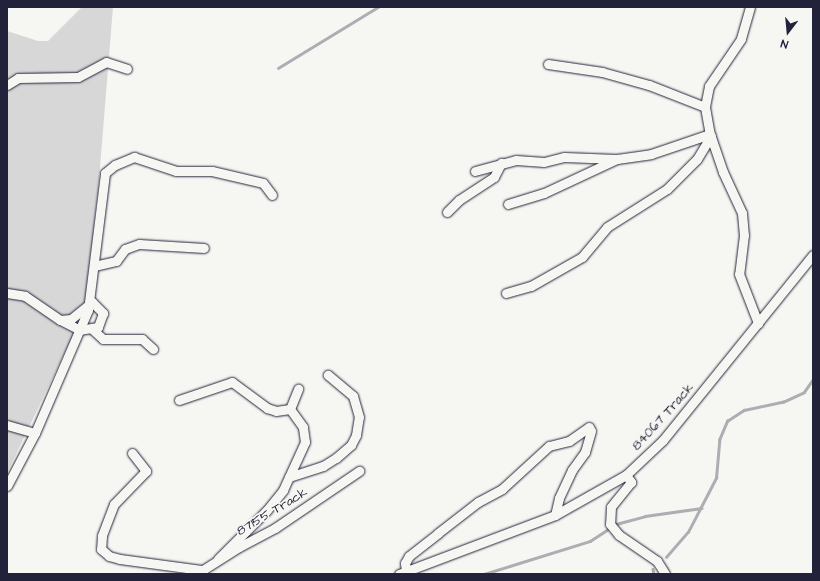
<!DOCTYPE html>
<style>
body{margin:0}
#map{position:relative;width:820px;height:581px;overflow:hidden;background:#f6f6f2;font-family:"Architects Daughter",sans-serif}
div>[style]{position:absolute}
.green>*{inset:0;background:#d7d7d7}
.stream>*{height:2.5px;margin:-1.25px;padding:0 1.25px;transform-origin:1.25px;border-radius:1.25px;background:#adadb3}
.roads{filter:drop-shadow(0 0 1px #22223b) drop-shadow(0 0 1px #22223b)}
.minor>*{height:9px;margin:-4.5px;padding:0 4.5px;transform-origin:4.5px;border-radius:4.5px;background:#f6f6f2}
span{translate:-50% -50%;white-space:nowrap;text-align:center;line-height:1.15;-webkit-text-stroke:3.5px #f6f6f2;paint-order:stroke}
.street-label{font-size:13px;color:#22223b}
.frame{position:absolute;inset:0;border:8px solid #22223b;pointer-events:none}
.north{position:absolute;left:768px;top:12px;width:40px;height:40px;-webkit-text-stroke:3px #f6f6f2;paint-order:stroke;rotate:196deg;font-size:11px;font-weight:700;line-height:16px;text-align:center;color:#22223b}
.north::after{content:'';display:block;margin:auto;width:14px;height:18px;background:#22223b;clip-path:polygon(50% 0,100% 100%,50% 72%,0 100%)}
</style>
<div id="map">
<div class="green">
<i style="clip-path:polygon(82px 7px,113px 7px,98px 192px,84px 312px,7px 473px,7px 31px,38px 41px,48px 41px)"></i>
</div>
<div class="stream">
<i style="left:278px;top:68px;width:117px;rotate:-31.4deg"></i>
<i style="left:616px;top:524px;width:30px;rotate:-15deg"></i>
<i style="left:645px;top:516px;width:57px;rotate:-8.1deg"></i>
<i style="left:666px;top:557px;width:33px;rotate:-49deg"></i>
<i style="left:688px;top:532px;width:61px;rotate:-62.6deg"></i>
<i style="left:716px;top:478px;width:38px;rotate:-85deg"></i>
<i style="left:719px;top:440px;width:21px;rotate:-67deg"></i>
<i style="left:727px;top:421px;width:20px;rotate:-33deg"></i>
<i style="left:744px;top:410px;width:40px;rotate:-12deg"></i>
<i style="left:783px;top:402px;width:23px;rotate:-25deg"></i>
<i style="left:804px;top:392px;width:16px;rotate:-55deg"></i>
<i style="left:653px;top:569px;width:5px;rotate:79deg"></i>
<i style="left:484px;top:574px;width:111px;rotate:-17.3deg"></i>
<i style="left:590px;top:541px;width:20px;rotate:-33deg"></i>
</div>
<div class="roads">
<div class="minor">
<i style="left:750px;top:7px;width:33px;rotate:106deg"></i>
<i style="left:741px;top:39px;width:57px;rotate:124.2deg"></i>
<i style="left:709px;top:86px;width:21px;rotate:101deg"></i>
<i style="left:705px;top:107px;width:27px;rotate:80deg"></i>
<i style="left:710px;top:134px;width:40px;rotate:71.1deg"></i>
<i style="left:723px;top:172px;width:45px;rotate:65.1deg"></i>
<i style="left:742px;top:213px;width:22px;rotate:85deg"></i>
<i style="left:744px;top:235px;width:39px;rotate:97deg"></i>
<i style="left:739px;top:274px;width:53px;rotate:68.8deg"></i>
<i style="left:548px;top:64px;width:55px;rotate:8.4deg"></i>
<i style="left:602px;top:72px;width:49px;rotate:15.5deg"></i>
<i style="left:649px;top:85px;width:60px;rotate:21.4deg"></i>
<i style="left:7px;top:85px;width:13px;rotate:-32deg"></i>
<i style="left:18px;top:78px;width:60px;rotate:-1deg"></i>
<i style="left:78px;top:77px;width:32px;rotate:-28deg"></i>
<i style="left:106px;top:62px;width:22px;rotate:18deg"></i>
<i style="left:475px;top:171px;width:42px;rotate:-15deg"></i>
<i style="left:516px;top:160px;width:28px;rotate:4deg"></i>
<i style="left:544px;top:162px;width:21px;rotate:-14deg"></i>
<i style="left:564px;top:157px;width:53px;rotate:2.2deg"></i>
<i style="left:617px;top:159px;width:34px;rotate:-8deg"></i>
<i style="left:651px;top:154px;width:62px;rotate:-18.7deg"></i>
<i style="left:508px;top:204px;width:38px;rotate:-17deg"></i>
<i style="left:544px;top:193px;width:81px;rotate:-25deg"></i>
<i style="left:447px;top:212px;width:17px;rotate:-45deg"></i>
<i style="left:459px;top:200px;width:42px;rotate:-33.3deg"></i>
<i style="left:494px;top:177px;width:16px;rotate:-63deg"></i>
<i style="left:94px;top:266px;width:23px;rotate:-13deg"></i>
<i style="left:116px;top:261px;width:15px;rotate:-53deg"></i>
<i style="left:125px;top:249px;width:15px;rotate:-20deg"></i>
<i style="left:139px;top:244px;width:65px;rotate:3.5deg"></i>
<i style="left:7px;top:293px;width:18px;rotate:9deg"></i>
<i style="left:25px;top:296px;width:42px;rotate:34.4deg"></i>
<i style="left:506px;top:293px;width:26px;rotate:-16deg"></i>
<i style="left:531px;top:286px;width:59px;rotate:-29.6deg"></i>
<i style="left:582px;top:257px;width:39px;rotate:-50deg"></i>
<i style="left:607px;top:227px;width:71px;rotate:-32.3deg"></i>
<i style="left:667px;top:189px;width:42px;rotate:-45deg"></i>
<i style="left:697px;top:159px;width:27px;rotate:-59deg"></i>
<i style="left:92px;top:302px;width:16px;rotate:45deg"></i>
<i style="left:103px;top:313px;width:15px;rotate:110deg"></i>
<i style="left:98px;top:327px;width:18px;rotate:171deg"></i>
<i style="left:80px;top:330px;width:22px;rotate:-153deg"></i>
<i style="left:60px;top:320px;width:11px;rotate:-5deg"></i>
<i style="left:71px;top:319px;width:27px;rotate:-39deg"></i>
<i style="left:92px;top:329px;width:15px;rotate:42deg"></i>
<i style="left:103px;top:339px;width:39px"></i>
<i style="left:142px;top:339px;width:15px;rotate:42deg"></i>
<i style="left:179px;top:400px;width:56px;rotate:-18.8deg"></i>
<i style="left:232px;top:382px;width:44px;rotate:36.6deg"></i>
<i style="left:267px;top:408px;width:9px;rotate:18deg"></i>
<i style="left:276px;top:411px;width:14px;rotate:-8deg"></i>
<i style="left:7px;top:425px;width:29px;rotate:16deg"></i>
<i style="left:132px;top:453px;width:23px;rotate:52deg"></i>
<i style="left:146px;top:471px;width:46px;rotate:134.1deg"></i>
<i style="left:114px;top:504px;width:34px;rotate:111deg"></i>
<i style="left:102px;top:536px;width:13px;rotate:94deg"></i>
<i style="left:101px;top:549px;width:11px;rotate:41deg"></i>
<i style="left:109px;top:556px;width:11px;rotate:15deg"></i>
<i style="left:120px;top:559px;width:82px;rotate:7.7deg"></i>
<i style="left:626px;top:475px;width:9px;rotate:54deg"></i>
<i style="left:631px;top:482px;width:32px;rotate:129deg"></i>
<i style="left:611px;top:507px;width:17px;rotate:93deg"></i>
<i style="left:610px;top:524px;width:14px;rotate:51deg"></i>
<i style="left:619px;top:535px;width:46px;rotate:34.4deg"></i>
<i style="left:657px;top:561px;width:15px;rotate:58deg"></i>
<i style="left:289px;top:477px;width:36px;rotate:-18deg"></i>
<i style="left:323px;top:466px;width:15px;rotate:-32deg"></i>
<i style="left:336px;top:458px;width:20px;rotate:-41deg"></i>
<i style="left:351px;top:445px;width:11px;rotate:-63deg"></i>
<i style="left:356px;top:435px;width:18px;rotate:-81deg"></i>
<i style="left:359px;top:417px;width:22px;rotate:-106deg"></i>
<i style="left:353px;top:396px;width:33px;rotate:-140deg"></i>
<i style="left:7px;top:486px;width:60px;rotate:-62.2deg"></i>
<i style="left:35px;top:433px;width:134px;rotate:-66.7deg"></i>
<i style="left:88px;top:310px;width:138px;rotate:-82.9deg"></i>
<i style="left:105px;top:173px;width:13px;rotate:-39deg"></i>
<i style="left:115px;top:165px;width:21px;rotate:-23deg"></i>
<i style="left:134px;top:157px;width:44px;rotate:18.4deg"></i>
<i style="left:176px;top:171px;width:36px"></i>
<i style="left:212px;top:171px;width:52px;rotate:13.2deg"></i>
<i style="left:263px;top:183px;width:15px;rotate:53deg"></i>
<i style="left:218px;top:559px;width:69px;rotate:-45deg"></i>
<i style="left:267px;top:510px;width:26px;rotate:-51deg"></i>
<i style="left:283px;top:490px;width:53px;rotate:-65.4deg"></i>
<i style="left:305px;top:442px;width:15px;rotate:-98deg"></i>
<i style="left:303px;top:427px;width:22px;rotate:-126deg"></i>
<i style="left:290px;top:409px;width:22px;rotate:-68deg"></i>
<i style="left:406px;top:571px;width:8px;rotate:-97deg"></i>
<i style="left:405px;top:563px;width:8px;rotate:-60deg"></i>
<i style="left:409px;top:556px;width:37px;rotate:-38deg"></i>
<i style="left:438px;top:533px;width:51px;rotate:-37.8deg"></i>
<i style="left:478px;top:502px;width:27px;rotate:-28deg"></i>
<i style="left:502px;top:489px;width:64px;rotate:-42.5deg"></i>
<i style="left:549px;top:446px;width:21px;rotate:-14deg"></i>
<i style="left:569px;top:441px;width:24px;rotate:-35deg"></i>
<i style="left:589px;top:427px;width:4px;rotate:63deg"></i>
<i style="left:591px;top:431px;width:22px;rotate:106deg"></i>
<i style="left:585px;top:452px;width:22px;rotate:126deg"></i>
<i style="left:572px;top:470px;width:31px;rotate:115deg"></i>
<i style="left:559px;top:498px;width:17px;rotate:103deg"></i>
<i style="left:198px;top:573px;width:49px;rotate:-32.4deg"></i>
<i style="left:239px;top:547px;width:41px;rotate:-27.8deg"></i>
<i style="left:275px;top:528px;width:102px;rotate:-34.2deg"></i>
<i style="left:399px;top:574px;width:167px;rotate:-20.7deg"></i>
<i style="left:555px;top:515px;width:81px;rotate:-29.4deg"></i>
<i style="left:626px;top:475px;width:51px;rotate:-43.4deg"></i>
<i style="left:663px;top:440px;width:238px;rotate:-51deg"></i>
</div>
</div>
<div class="street-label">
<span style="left:663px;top:417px;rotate:-48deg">84067 Track</span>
<span style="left:272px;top:512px;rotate:-31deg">87155 Track</span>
</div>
<div class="frame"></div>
<div class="north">N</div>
</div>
